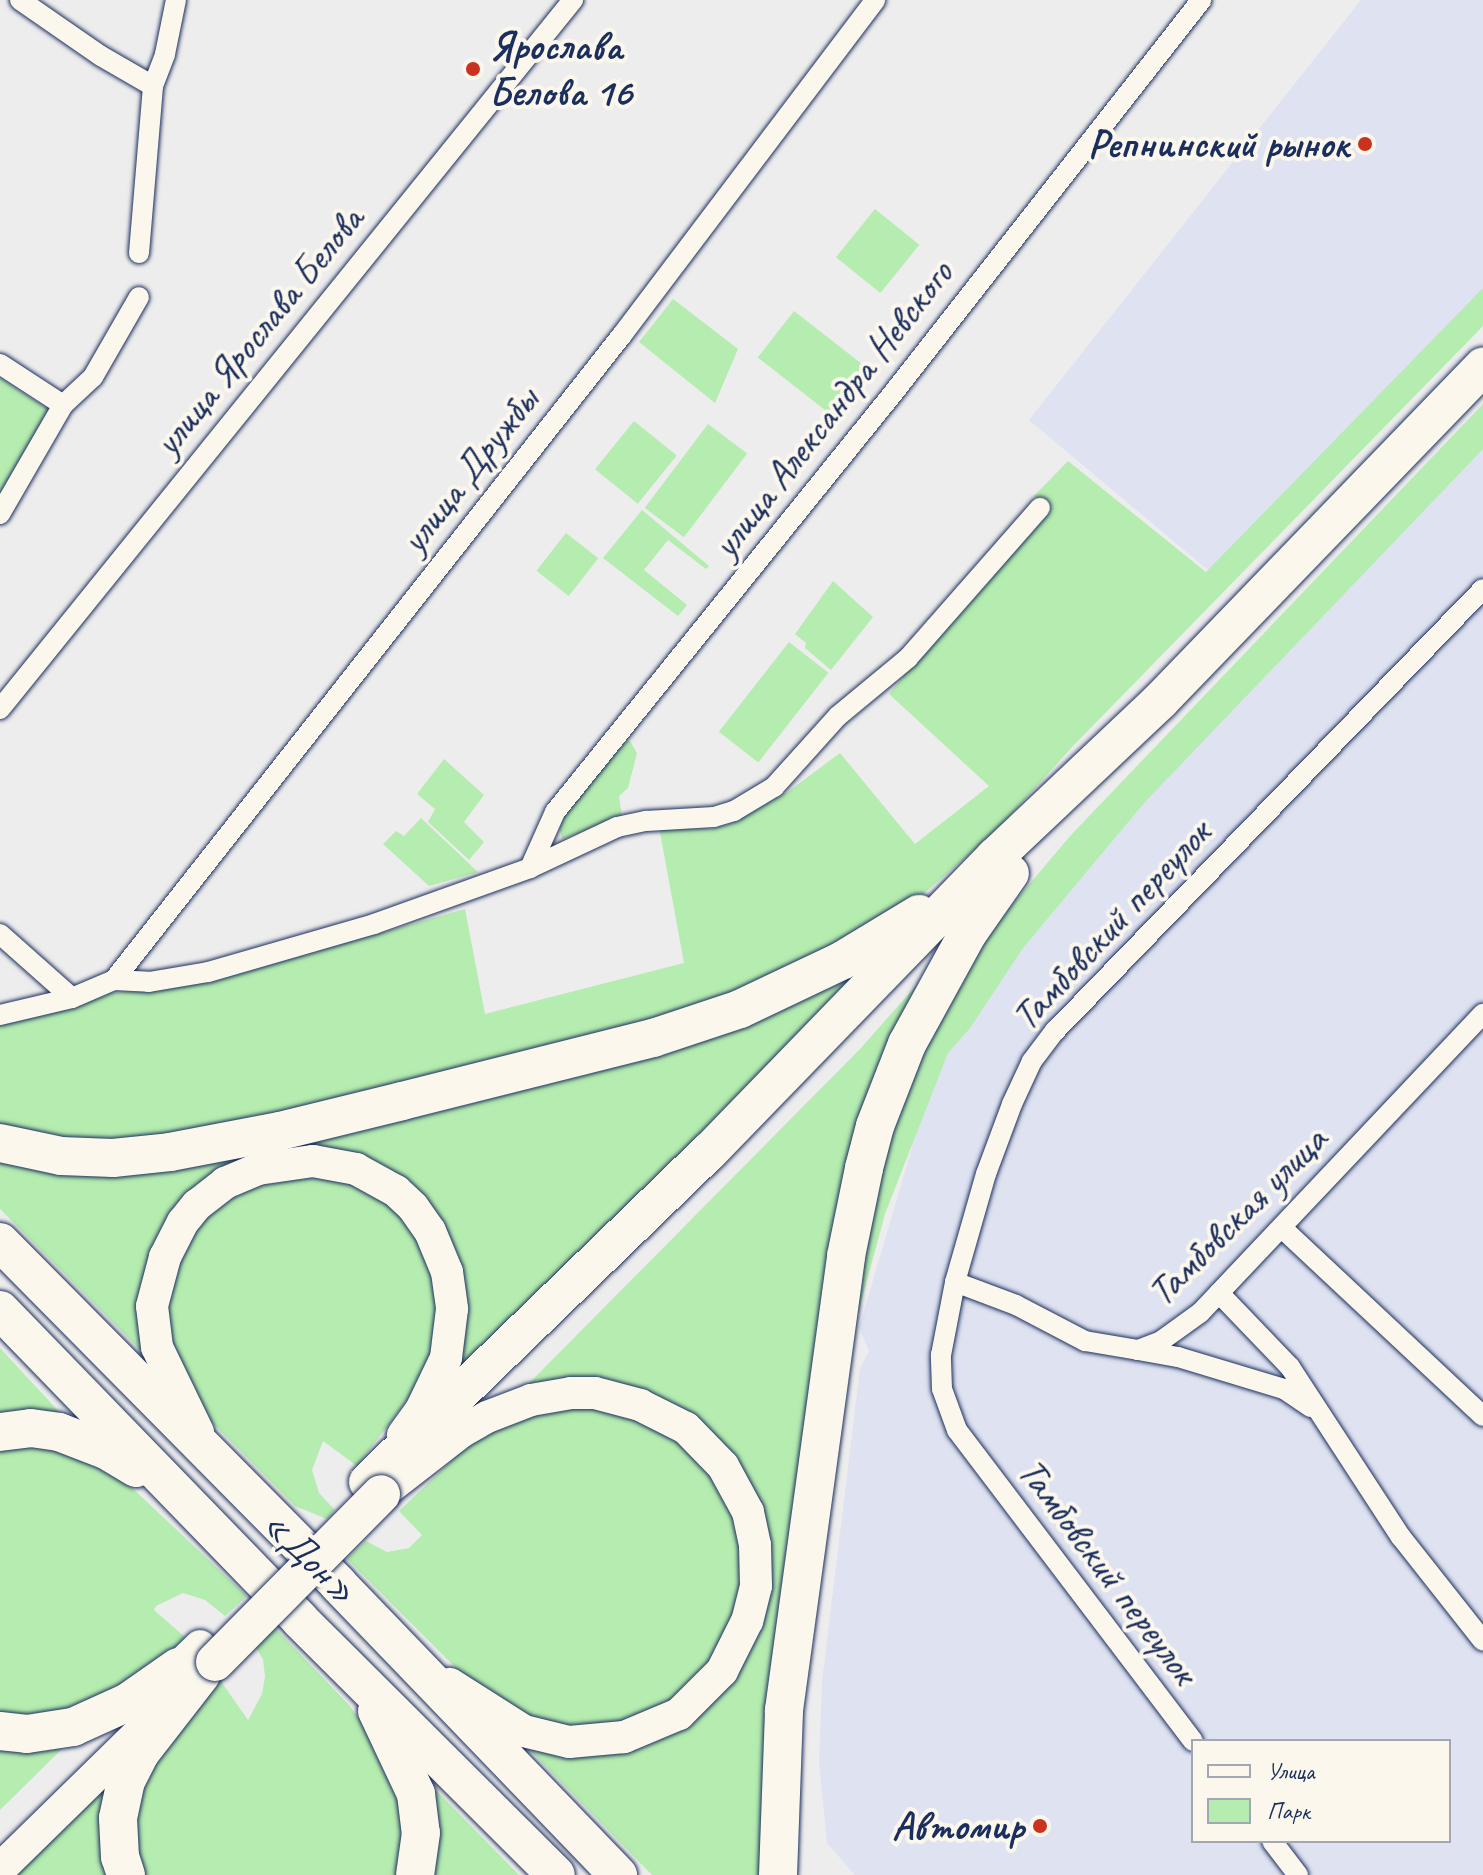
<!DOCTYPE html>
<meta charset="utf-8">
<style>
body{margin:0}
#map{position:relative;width:1483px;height:1875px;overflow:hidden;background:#eeedee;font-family:Caveat,sans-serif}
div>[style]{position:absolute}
.built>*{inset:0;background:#dee2f1}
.green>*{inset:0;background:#b5ecaf;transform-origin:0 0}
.roads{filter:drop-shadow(0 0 2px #1b2f5e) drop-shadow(0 0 2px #1b2f5e)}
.street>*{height:20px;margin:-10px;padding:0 10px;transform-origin:10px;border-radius:10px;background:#fbf7ec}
.primary>*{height:32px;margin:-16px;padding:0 16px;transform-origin:16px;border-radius:16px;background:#fbf7ec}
.highway>*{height:38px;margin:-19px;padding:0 19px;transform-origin:19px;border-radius:19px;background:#fbf7ec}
.bridges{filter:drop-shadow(0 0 2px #1b2f5e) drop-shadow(0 0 2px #1b2f5e)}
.highway-bridge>*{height:38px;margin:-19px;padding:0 19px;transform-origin:19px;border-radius:19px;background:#fbf7ec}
.dots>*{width:22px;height:22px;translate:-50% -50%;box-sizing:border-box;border:4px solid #fbf7ec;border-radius:50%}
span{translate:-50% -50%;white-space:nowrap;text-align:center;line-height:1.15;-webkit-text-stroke:8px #fbf7ec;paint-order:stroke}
.poi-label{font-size:40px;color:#1b2f5e;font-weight:700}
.left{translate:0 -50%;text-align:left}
.right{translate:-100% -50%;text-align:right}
.street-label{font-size:40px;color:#1b2f5e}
.legend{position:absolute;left:1191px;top:1739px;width:260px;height:104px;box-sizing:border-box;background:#fbf7ec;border:2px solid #a1a7b3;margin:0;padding:10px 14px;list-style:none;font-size:24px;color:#1b2f5e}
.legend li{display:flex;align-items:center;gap:16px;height:40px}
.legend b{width:40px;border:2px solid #a1a7b3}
</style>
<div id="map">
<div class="built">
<i style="clip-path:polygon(1361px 0,1483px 0,1483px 289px,1209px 571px,1029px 420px)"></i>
<i style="clip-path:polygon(evenodd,1483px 408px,1483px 1875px,855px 1875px,827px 1843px,819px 1763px,822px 1682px,860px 1368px,869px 1351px,859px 1328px,942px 1045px,990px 941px,1483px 408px,1193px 1741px,1449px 1741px,1449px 1841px,1193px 1841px,1193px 1741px)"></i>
</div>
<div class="green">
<i style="left:875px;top:209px;width:57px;height:62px;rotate:39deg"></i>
<i style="clip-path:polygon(1483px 288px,1483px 326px,1073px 746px,996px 831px,907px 908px,888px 945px,467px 1374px,425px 1376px,357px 1466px,323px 1441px,312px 1470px,319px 1493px,335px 1510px,327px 1519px,295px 1506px,0 1209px,0 1024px,95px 994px,156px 990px,230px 976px,465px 909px,485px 1014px,684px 963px,659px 827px,711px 829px,733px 823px,789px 791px,840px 753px,915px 844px,989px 786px,889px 694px,955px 614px,1050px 510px,1034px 496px,1068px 461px,1206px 572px)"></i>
<i style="clip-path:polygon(673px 299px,738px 349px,715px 403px,639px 342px)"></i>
<i style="left:794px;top:311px;width:100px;height:59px;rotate:38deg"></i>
<i style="clip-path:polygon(0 378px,54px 413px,0 504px)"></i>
<i style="clip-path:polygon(1483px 404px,1483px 449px,1144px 803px,1023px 948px,970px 1028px,948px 1053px,885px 1214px,855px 1325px,854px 1273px,892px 1111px,977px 946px,1071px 835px)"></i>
<i style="left:634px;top:421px;width:55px;height:62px;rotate:39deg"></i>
<i style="left:708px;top:424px;width:49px;height:105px;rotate:37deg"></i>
<i style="clip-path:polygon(642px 510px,709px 566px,706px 569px,668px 540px,644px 570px,687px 605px,678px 616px,603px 558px)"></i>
<i style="left:566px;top:533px;width:41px;height:48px;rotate:38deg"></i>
<i style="clip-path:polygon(833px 581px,873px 617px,831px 670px,805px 648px,806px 643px,795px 634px)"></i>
<i style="left:789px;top:642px;width:50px;height:114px;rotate:38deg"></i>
<i style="clip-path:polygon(617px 740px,630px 741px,637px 753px,628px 788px,619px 796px,622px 817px,562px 839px,557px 819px)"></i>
<i style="clip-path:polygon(444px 759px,484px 795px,464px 822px,484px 842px,469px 860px,428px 822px,435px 809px,417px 794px)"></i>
<i style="clip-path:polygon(421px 818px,478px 872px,429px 886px,383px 844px,396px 831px,404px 836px)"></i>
<i style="clip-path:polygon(922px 979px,891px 1058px,767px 1875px,652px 1875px,519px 1739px,465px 1677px,347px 1559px,366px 1541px,387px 1552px,409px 1548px,422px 1535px,399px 1511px,465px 1448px,860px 1049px)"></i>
<i style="clip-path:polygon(0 1348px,114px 1471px,247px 1596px,225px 1616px,205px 1600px,183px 1593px,156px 1606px,154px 1610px,186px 1638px,74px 1737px,0 1810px)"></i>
<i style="clip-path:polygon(275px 1628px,349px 1705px,382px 1749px,427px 1781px,519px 1875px,12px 1875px,117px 1770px,156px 1760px,189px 1714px,220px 1680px,248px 1720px,262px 1694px,265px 1677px,263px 1659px,256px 1648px)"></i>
</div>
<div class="roads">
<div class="street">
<i style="left:20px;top:0;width:98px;rotate:34.7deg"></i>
<i style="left:101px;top:56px;width:60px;rotate:30deg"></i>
<i style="left:139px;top:253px;width:168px;rotate:-85.2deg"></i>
<i style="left:153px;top:86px;width:34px;rotate:-69deg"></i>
<i style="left:165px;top:54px;width:55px;rotate:-78.5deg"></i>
<i style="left:0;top:364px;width:75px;rotate:33.1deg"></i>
<i style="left:0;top:514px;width:126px;rotate:-60deg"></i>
<i style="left:63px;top:405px;width:41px;rotate:-43deg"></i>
<i style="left:93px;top:377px;width:92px;rotate:-60.1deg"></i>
<i style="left:0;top:709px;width:912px;rotate:-51.06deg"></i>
<i style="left:530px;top:868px;width:61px;rotate:-65.9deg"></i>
<i style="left:555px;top:812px;width:540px;rotate:-51.09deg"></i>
<i style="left:894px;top:392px;width:498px;rotate:-51.9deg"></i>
<i style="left:0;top:934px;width:96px;rotate:41.6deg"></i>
<i style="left:114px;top:980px;width:821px;rotate:-51.78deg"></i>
<i style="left:622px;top:335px;width:420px;rotate:-52.9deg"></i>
<i style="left:0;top:1015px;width:74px;rotate:-13.3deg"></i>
<i style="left:72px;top:998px;width:46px;rotate:-23.2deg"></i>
<i style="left:114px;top:980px;width:35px;rotate:3deg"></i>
<i style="left:149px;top:982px;width:60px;rotate:-9.6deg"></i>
<i style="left:208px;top:972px;width:173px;rotate:-16.1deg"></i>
<i style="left:374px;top:924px;width:166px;rotate:-19.7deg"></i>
<i style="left:530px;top:868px;width:96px;rotate:-25.2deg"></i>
<i style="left:617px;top:827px;width:30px;rotate:-12deg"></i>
<i style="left:646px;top:821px;width:68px;rotate:-3.4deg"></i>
<i style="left:714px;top:817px;width:21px;rotate:-17deg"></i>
<i style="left:734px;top:811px;width:47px;rotate:-31deg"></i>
<i style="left:774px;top:787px;width:96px;rotate:-48deg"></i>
<i style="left:838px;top:716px;width:91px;rotate:-39.6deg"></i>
<i style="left:908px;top:658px;width:200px;rotate:-48.7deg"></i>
<i style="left:1282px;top:1228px;width:275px;rotate:43.1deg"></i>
<i style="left:955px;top:1282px;width:65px;rotate:20.7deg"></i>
<i style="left:1016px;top:1305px;width:78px;rotate:27.6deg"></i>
<i style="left:1085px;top:1341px;width:54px;rotate:9.6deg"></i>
<i style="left:1138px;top:1350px;width:25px;rotate:-21deg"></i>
<i style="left:1161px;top:1341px;width:48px;rotate:-35.7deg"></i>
<i style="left:1200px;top:1313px;width:412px;rotate:-46.6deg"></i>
<i style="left:1219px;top:1293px;width:103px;rotate:46.2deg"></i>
<i style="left:1290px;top:1367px;width:203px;rotate:56.9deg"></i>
<i style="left:1401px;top:1537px;width:132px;rotate:51.7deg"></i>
<i style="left:1138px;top:1350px;width:41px;rotate:9.9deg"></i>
<i style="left:1178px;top:1357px;width:111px;rotate:16.8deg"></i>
<i style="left:1284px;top:1389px;width:32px;rotate:34deg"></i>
<i style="left:1193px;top:1741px;width:390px;rotate:-127.2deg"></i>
<i style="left:957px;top:1430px;width:44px;rotate:-110.1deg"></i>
<i style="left:942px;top:1389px;width:34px;rotate:-92deg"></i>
<i style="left:941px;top:1355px;width:74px;rotate:-79.1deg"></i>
<i style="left:955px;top:1282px;width:112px;rotate:-74deg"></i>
<i style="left:986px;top:1174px;width:75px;rotate:-69.6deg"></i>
<i style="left:1012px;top:1104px;width:47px;rotate:-65.1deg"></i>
<i style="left:1032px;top:1061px;width:38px;rotate:-53deg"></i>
<i style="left:1055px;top:1031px;width:615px;rotate:-45.92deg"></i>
<i style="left:1272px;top:1841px;width:43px;rotate:52.6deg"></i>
</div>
<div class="primary">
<i style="left:198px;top:1432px;width:94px;rotate:-115.8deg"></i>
<i style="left:157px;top:1347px;width:41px;rotate:-97deg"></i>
<i style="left:152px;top:1306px;width:51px;rotate:-75.1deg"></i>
<i style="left:165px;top:1257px;width:39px;rotate:-63deg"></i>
<i style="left:183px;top:1222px;width:22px;rotate:-51deg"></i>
<i style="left:197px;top:1205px;width:36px;rotate:-38deg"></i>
<i style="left:225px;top:1183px;width:36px;rotate:-23deg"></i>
<i style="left:258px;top:1169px;width:56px;rotate:-8.3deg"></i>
<i style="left:313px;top:1161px;width:44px;rotate:10.5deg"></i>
<i style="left:356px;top:1169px;width:46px;rotate:28.8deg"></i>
<i style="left:396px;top:1191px;width:23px;rotate:43deg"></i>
<i style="left:413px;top:1207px;width:29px;rotate:55deg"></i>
<i style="left:430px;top:1231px;width:44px;rotate:67.5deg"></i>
<i style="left:447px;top:1272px;width:37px;rotate:82deg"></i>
<i style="left:452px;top:1309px;width:49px;rotate:97deg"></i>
<i style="left:446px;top:1358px;width:58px;rotate:115.7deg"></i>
<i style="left:421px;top:1410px;width:31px;rotate:126deg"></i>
<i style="left:381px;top:1494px;width:101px;rotate:-37.8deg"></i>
<i style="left:461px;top:1432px;width:30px;rotate:-30deg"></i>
<i style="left:487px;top:1417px;width:47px;rotate:-21.1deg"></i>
<i style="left:531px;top:1400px;width:41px;rotate:-9.9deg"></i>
<i style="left:571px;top:1393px;width:24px"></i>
<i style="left:595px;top:1393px;width:47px;rotate:14.9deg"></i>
<i style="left:640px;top:1405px;width:51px;rotate:26.6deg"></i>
<i style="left:686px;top:1428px;width:53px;rotate:45.8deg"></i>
<i style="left:723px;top:1466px;width:52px;rotate:61.5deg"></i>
<i style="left:748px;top:1512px;width:34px;rotate:78deg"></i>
<i style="left:755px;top:1545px;width:41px;rotate:88.6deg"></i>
<i style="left:756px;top:1586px;width:36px;rotate:104deg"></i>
<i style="left:747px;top:1621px;width:56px;rotate:116.6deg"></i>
<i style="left:722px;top:1671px;width:61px;rotate:135deg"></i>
<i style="left:679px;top:1714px;width:60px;rotate:157.3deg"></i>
<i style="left:624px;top:1737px;width:55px;rotate:174.8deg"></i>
<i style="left:569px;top:1742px;width:46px;rotate:-166.3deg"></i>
<i style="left:524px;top:1731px;width:88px;rotate:-147.6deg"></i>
<i style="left:162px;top:1683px;width:53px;rotate:-44.2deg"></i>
<i style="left:0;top:1869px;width:213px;rotate:-44.4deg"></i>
</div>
<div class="highway">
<i style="left:0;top:1143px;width:62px;rotate:12deg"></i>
<i style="left:61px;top:1156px;width:52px;rotate:2.2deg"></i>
<i style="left:113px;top:1158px;width:57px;rotate:-6deg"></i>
<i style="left:170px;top:1152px;width:112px;rotate:-10.8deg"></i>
<i style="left:280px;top:1131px;width:126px;rotate:-13.8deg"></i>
<i style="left:402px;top:1101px;width:259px;rotate:-14.1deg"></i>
<i style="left:653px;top:1038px;width:92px;rotate:-18.4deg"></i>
<i style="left:740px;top:1009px;width:114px;rotate:-25.4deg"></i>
<i style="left:843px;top:960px;width:89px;rotate:-31.2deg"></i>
<i style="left:0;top:1242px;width:481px;rotate:45.3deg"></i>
<i style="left:338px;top:1584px;width:404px;rotate:46.1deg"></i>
<i style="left:0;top:1310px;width:431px;rotate:45.9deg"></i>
<i style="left:300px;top:1620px;width:361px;rotate:44.9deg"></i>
<i style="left:0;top:1432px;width:31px;rotate:-7deg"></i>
<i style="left:31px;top:1428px;width:28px;rotate:8deg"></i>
<i style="left:59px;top:1432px;width:50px;rotate:21deg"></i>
<i style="left:106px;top:1450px;width:35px;rotate:31deg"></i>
<i style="left:368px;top:1482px;width:475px;rotate:-44.1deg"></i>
<i style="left:709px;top:1152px;width:411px;rotate:-45.9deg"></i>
<i style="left:995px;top:857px;width:227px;rotate:-43.4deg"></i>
<i style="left:1160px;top:701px;width:465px;rotate:-46deg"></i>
<i style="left:377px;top:1711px;width:92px;rotate:64.8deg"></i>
<i style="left:416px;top:1794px;width:39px;rotate:83deg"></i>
<i style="left:421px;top:1833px;width:42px;rotate:98.1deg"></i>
<i style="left:0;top:1731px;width:27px;rotate:6deg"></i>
<i style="left:27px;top:1734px;width:47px;rotate:-8.7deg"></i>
<i style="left:73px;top:1727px;width:60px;rotate:-24.4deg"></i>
<i style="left:128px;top:1702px;width:61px;rotate:-35deg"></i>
<i style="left:126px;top:1875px;width:19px;rotate:-108deg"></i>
<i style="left:120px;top:1857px;width:39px;rotate:-93deg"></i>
<i style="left:118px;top:1818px;width:38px;rotate:-78deg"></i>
<i style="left:126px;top:1781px;width:33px;rotate:-63deg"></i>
<i style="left:141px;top:1752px;width:98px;rotate:-52.1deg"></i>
<i style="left:778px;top:1875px;width:165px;rotate:-87.9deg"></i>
<i style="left:784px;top:1710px;width:458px;rotate:-82.2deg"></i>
<i style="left:846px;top:1256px;width:90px;rotate:-78.4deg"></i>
<i style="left:864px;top:1168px;width:43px;rotate:-75.3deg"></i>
<i style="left:875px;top:1126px;width:88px;rotate:-68.7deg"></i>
<i style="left:907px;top:1044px;width:127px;rotate:-61.2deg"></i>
<i style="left:968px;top:933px;width:73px;rotate:-55deg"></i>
</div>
</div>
<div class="bridges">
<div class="highway-bridge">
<i style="left:215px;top:1662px;width:236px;rotate:-45.3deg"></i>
</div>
</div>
<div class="dots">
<i style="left:473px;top:69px;background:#c8321e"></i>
<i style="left:1365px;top:144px;background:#c8321e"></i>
<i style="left:1040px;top:1826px;background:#c8321e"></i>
</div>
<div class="poi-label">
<span class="left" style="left:489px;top:69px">Ярослава<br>Белова 16</span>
<span class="right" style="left:1349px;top:144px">Репнинский рынок</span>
<span class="right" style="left:1024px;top:1826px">Автомир</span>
</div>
<div class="street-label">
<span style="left:258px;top:331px;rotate:-51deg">улица Ярослава Белова</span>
<span style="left:832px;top:409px;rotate:-52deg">улица Александра Невского</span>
<span style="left:469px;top:470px;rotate:-52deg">улица Дружбы</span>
<span style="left:1111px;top:925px;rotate:-47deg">Тамбовский переулок</span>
<span style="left:1237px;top:1216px;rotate:-45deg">Тамбовская улица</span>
<span style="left:310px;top:1557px;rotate:45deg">«Дон»</span>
<span style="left:1108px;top:1571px;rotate:53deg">Тамбовский переулок</span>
</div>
<ul class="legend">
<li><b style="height:10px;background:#fbf7ec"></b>Улица</li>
<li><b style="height:22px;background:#b5ecaf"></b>Парк</li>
</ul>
</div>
